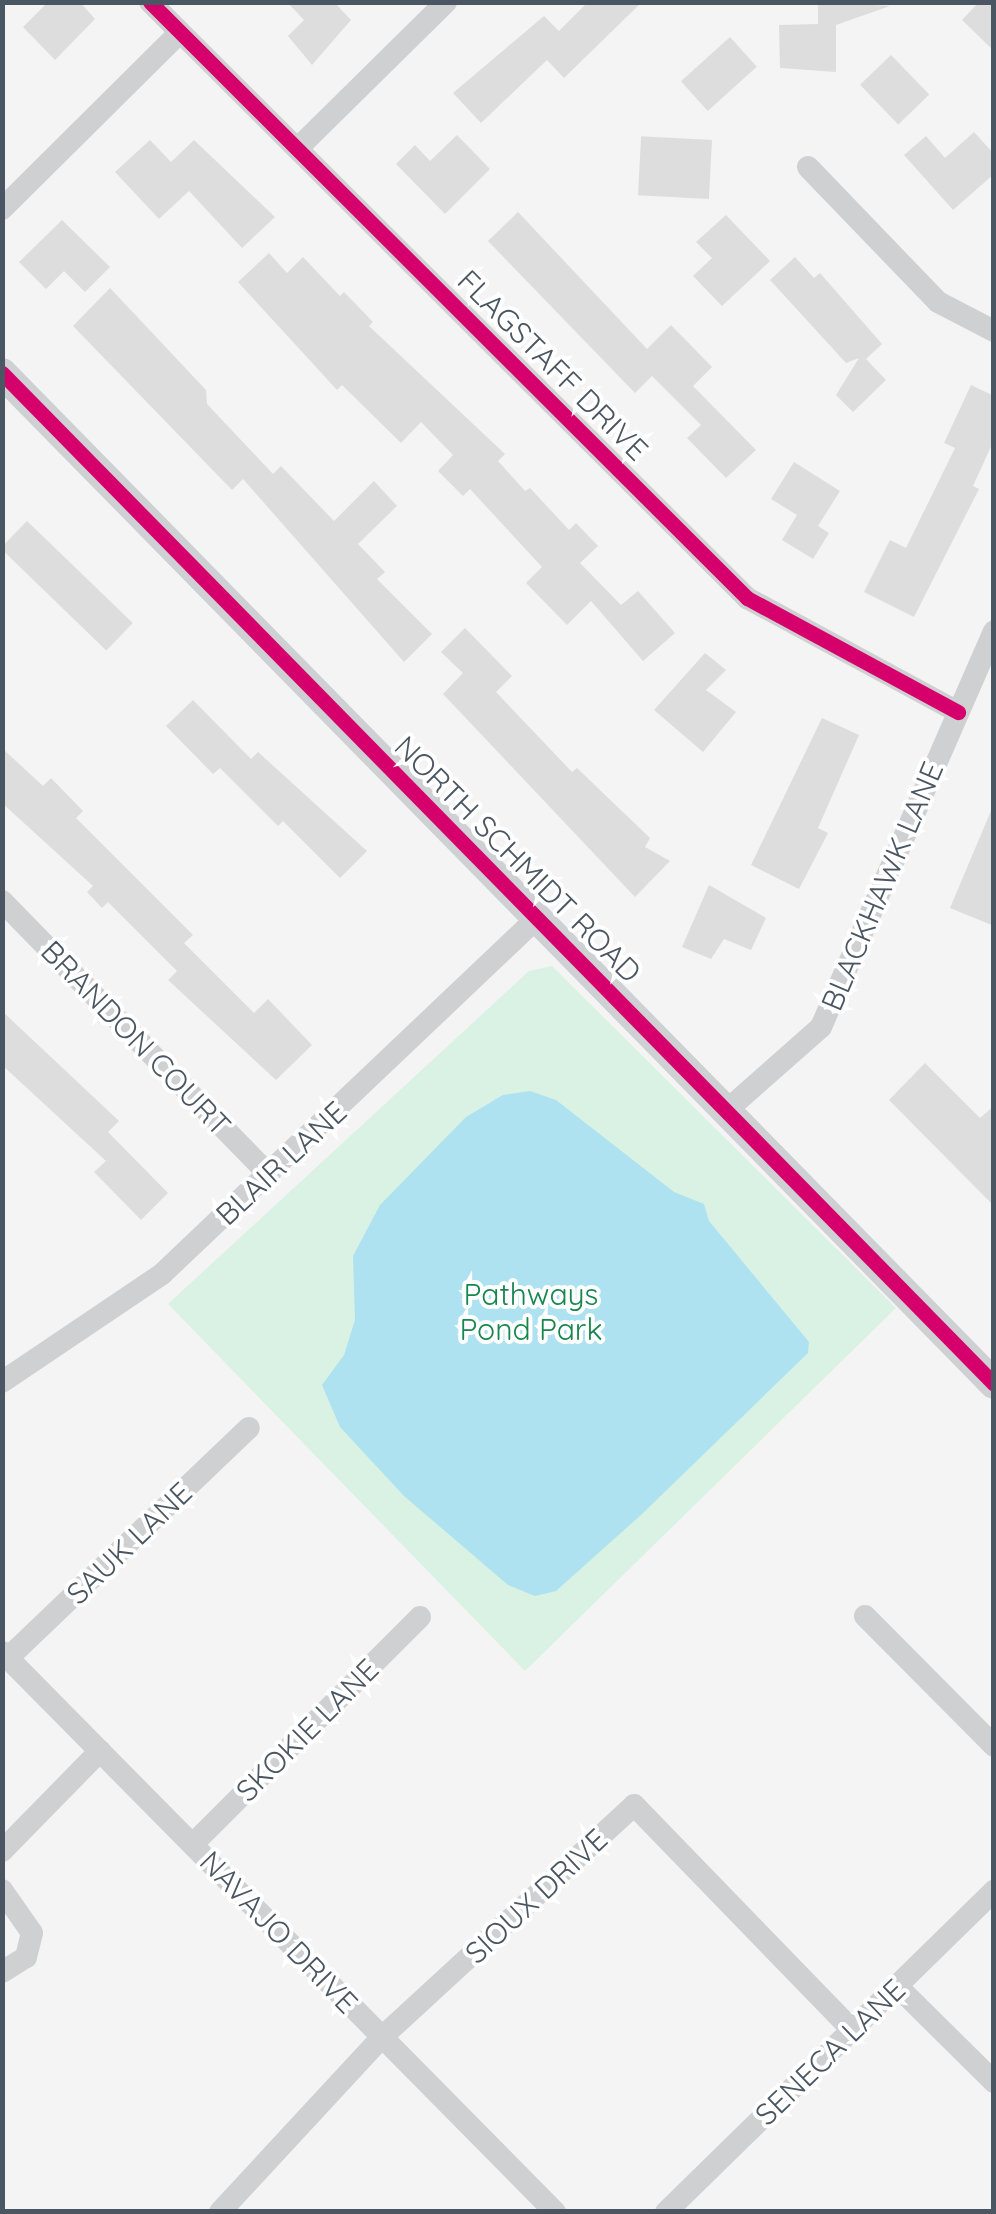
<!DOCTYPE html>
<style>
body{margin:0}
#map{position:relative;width:996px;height:2214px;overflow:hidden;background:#f4f4f4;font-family:Quicksand,sans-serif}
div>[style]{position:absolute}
.green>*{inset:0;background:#d9f2e3}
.water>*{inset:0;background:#aee2f0}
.building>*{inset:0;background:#ddddde;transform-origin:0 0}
.street>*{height:22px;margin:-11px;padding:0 11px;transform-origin:11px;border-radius:11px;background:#ced0d2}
.secondary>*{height:30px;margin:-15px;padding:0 15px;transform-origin:15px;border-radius:15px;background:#ced0d4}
.cycleway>*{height:15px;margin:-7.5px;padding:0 7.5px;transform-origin:7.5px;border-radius:7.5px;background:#d6006c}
span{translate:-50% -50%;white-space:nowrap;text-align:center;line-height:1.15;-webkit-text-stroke:8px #fff;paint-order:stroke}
.street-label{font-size:30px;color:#4a5661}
.park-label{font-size:30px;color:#17864f}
.frame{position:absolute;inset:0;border:5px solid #4a5661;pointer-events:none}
</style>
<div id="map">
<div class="green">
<i style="clip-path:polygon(552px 966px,896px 1308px,525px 1671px,168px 1304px,529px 971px)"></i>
</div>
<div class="water">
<i style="clip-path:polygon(530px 1091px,556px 1100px,674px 1192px,704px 1204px,709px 1221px,809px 1342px,808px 1353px,642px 1514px,556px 1591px,535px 1596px,508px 1585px,404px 1496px,340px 1427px,322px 1385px,344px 1355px,355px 1320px,353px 1256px,380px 1205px,466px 1117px,503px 1095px)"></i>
</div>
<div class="building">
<i style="clip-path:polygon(48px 2px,80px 2px,95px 19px,55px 60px,23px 27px)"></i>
<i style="clip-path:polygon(287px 2px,334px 2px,351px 20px,312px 65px,288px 36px,304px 20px)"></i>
<i style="clip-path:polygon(588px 2px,642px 2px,564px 78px,547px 60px,481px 123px,453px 93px,544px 16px,559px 31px)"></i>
<i style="clip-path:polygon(818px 2px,890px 6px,836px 25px,836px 72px,780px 68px,779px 25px,818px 24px)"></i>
<i style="clip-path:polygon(979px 2px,994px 2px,994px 51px,962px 20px)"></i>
<i style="left:730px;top:37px;width:40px;height:66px;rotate:48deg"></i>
<i style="left:891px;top:55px;width:55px;height:43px;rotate:46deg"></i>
<i style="clip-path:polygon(974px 132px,994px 154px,994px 174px,953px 210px,904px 155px,926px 136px,945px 158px)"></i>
<i style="clip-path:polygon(457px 135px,490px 169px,445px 214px,396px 164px,415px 145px,430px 161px)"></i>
<i style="clip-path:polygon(150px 140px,171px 162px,194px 140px,275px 217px,242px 248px,189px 191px,159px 219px,115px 172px)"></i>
<i style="left:712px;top:140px;width:59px;height:71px;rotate:93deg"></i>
<i style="clip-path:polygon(518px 212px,647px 349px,671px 325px,712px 367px,693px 386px,756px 450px,726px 478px,687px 438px,701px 425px,652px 376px,635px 393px,488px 241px)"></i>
<i style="clip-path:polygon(726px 215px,770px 261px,722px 306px,693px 276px,712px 258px,696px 242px)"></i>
<i style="clip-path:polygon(62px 220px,110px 267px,85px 292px,64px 271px,46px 289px,19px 262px)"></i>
<i style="clip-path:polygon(269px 253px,287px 273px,303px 257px,340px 296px,344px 292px,373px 322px,369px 326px,505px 454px,498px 461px,525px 491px,530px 488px,569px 530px,576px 523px,598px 546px,580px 563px,621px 605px,638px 591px,675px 633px,643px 661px,591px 601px,567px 625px,526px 583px,542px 567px,470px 489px,463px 496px,438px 471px,453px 455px,421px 422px,401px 443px,342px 385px,337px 390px,238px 282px)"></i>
<i style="clip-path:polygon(795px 257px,814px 278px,820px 273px,882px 344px,866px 359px,886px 380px,853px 412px,836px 395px,859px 358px,846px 363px,770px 280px)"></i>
<i style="clip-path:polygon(110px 288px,206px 390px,207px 404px,273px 474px,281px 466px,334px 521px,374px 481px,397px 506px,358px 544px,385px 572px,377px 579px,432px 634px,404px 662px,243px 479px,232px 490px,73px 326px)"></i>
<i style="clip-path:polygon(971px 385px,994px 396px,994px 440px,973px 486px,979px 489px,914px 617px,864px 592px,890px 540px,906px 548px,955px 448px,944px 443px)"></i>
<i style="clip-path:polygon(794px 462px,840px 491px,818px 526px,829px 533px,813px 559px,782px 540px,797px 515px,771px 499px)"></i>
<i style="left:27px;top:521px;width:147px;height:38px;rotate:44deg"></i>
<i style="clip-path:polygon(465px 628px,512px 676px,496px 692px,572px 772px,577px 768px,650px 838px,645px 847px,670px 861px,635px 897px,443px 694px,463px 673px,441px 652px)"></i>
<i style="clip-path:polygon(705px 653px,726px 670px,706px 690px,736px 712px,703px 752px,654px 710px)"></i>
<i style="clip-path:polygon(193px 700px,251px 759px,258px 752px,367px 851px,340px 878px,283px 821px,278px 826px,220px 768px,213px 774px,166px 726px)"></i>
<i style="clip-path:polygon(822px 718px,859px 735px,818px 828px,828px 833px,799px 889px,751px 865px)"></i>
<i style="clip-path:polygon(2px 748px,43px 786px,51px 778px,83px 811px,76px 818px,193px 935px,184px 943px,254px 1013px,268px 999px,312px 1045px,276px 1080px,168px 980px,177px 971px,108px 902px,102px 908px,87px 892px,93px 886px,2px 803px)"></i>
<i style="clip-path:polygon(993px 806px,994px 806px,994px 926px,950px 908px)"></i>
<i style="clip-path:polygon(709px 885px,766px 918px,751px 950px,724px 939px,711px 959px,682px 947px)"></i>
<i style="clip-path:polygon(2px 1011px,119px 1121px,108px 1132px,168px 1193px,141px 1220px,94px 1172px,106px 1161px,2px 1065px)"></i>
<i style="clip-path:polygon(925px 1063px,980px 1118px,994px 1106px,994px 1206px,889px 1100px)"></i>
</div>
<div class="street">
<i style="left:150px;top:2px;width:844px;rotate:44.95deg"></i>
<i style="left:747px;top:598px;width:240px;rotate:28.4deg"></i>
<i style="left:298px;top:148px;width:208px;rotate:-44.6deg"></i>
<i style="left:808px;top:167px;width:187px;rotate:46.1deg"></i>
<i style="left:938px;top:302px;width:63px;rotate:27.4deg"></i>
<i style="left:2px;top:209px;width:250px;rotate:-44.8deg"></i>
<i style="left:2px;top:901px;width:383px;rotate:45.7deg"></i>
<i style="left:727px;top:1110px;width:125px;rotate:-41.4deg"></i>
<i style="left:821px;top:1027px;width:432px;rotate:-66.4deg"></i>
<i style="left:2px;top:1382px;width:193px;rotate:-34deg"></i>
<i style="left:162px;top:1274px;width:517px;rotate:-43.51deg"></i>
<i style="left:865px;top:1616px;width:183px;rotate:45.2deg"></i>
<i style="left:2px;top:1652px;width:787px;rotate:45.36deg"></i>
<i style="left:8px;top:1658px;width:333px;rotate:-43.7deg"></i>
<i style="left:193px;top:1844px;width:321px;rotate:-45deg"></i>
<i style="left:2px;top:1851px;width:140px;rotate:-45.6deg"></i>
<i style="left:2px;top:1890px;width:52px;rotate:55.1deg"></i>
<i style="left:32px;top:1933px;width:25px;rotate:104deg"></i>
<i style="left:26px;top:1957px;width:28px;rotate:148deg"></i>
<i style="left:898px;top:1987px;width:135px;rotate:44.7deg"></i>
<i style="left:220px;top:2212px;width:237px;rotate:-47.2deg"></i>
<i style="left:381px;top:2038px;width:344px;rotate:-42.6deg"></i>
<i style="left:634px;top:1805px;width:313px;rotate:45.9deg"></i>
<i style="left:666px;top:2212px;width:459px;rotate:-44.4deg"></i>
</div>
<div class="secondary">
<i style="left:2px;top:373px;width:1416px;rotate:45.54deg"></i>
</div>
<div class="cycleway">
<i style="left:150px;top:2px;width:844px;rotate:44.95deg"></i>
<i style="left:747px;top:598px;width:240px;rotate:28.4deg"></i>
<i style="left:2px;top:373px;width:1416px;rotate:45.54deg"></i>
</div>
<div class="street-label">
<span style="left:553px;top:365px;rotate:45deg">FLAGSTAFF DRIVE</span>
<span style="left:518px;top:859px;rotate:45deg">NORTH SCHMIDT ROAD</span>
<span style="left:882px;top:886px;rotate:-67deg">BLACKHAWK LANE</span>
<span style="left:136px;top:1038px;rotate:46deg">BRANDON COURT</span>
<span style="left:281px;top:1163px;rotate:-43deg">BLAIR LANE</span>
<span style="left:129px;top:1543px;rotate:-44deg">SAUK LANE</span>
<span style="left:307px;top:1730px;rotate:-45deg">SKOKIE LANE</span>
<span style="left:536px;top:1896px;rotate:-43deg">SIOUX DRIVE</span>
<span style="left:279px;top:1932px;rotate:46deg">NAVAJO DRIVE</span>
<span style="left:830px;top:2052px;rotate:-44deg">SENECA LANE</span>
</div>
<div class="park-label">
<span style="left:531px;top:1311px">Pathways<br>Pond Park</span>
</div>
<div class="frame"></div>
</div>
